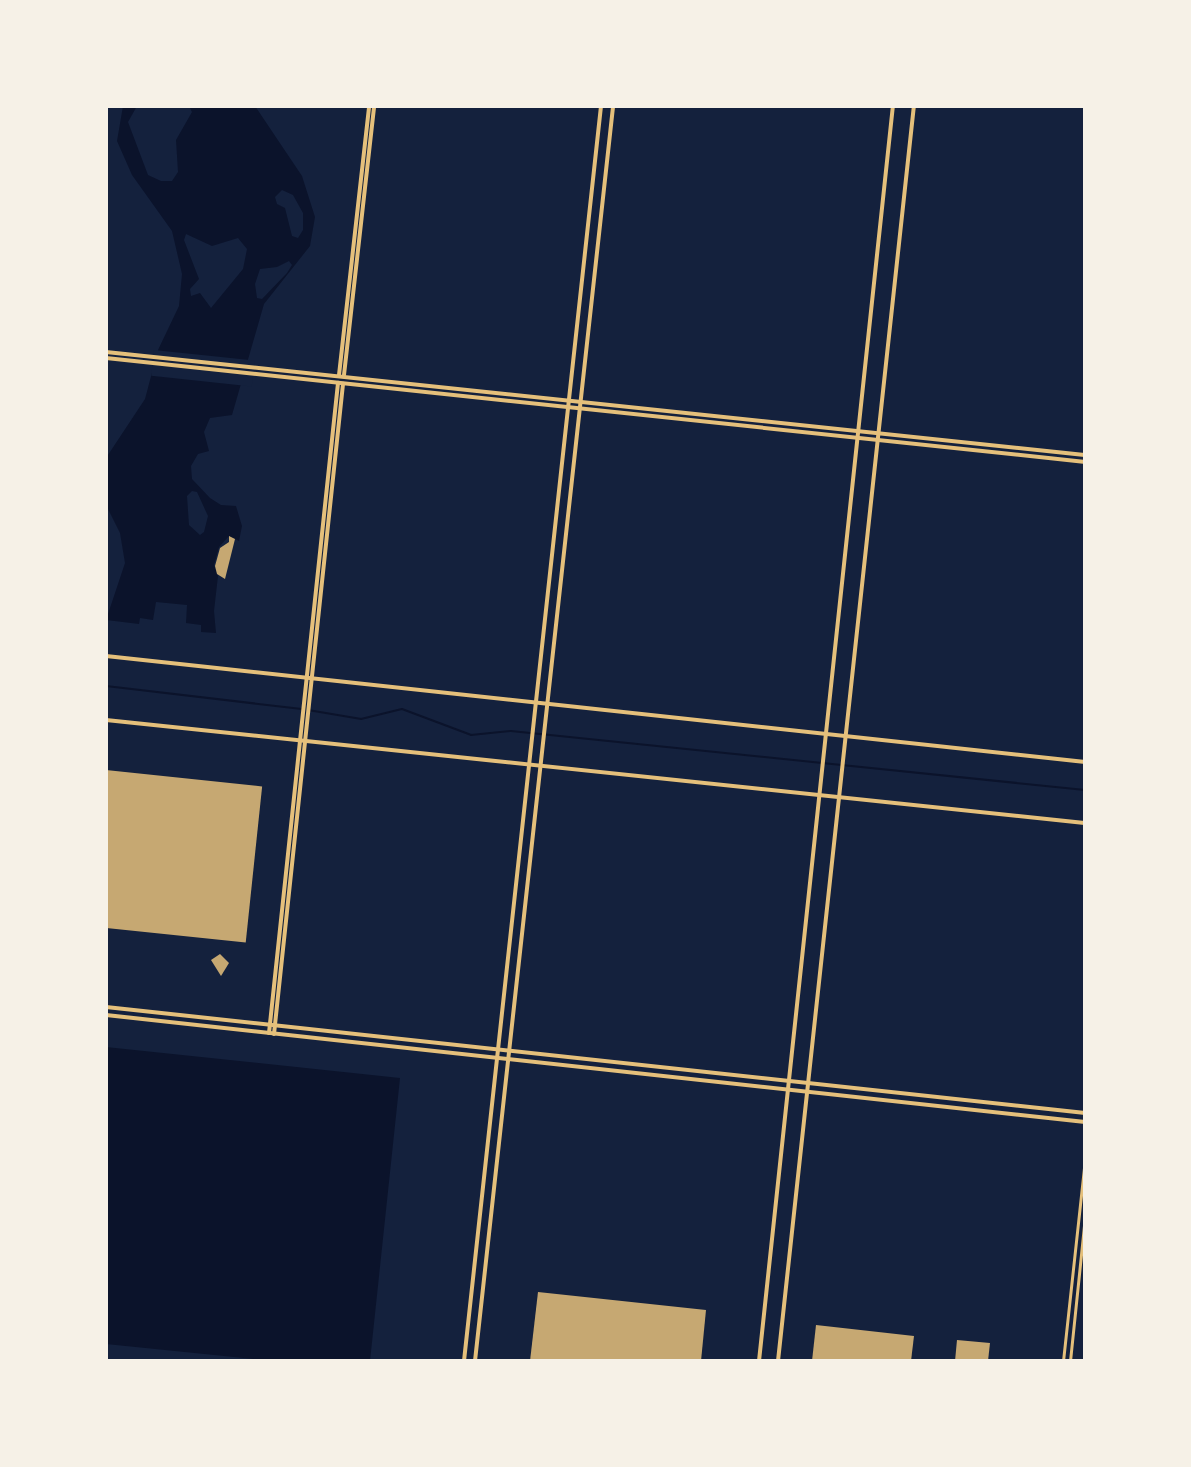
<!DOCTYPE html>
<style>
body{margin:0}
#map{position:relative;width:1191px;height:1467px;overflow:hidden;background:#14213d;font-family:"Asap Condensed",sans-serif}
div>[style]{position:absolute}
.water>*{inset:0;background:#0b132b}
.pier>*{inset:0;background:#14213d;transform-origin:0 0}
.stream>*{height:2px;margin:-1px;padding:0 1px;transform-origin:1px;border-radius:1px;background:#0b132b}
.building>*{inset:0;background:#c6a872;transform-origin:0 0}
.minor>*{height:3px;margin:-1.5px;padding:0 1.5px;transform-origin:1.5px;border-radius:1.5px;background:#e5c07b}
.tertiary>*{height:4px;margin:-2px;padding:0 2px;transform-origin:2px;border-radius:2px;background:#e5c07b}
.secondary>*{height:4px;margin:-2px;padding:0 2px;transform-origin:2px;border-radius:2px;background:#e5c07b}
span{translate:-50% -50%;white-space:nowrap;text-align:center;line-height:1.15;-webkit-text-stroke:7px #f6f1e7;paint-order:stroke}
.frame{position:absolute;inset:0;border:108px solid #f6f1e7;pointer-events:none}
</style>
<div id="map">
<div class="water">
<i style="clip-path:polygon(evenodd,123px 106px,137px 106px,128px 122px,148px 175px,161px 181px,172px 181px,178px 172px,176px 140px,192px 112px,189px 106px,255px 106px,302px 176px,315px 217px,310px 246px,264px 304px,232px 415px,210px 418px,204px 432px,209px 451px,198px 454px,191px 466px,192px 479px,210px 498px,221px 505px,236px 506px,242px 526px,239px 541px,229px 536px,219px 547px,214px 565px,218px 576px,214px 611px,216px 633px,201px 632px,201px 625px,186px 623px,187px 605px,156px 602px,153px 620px,140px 618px,139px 624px,106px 620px,125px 563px,120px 533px,106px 505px,106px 458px,145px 399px,158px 350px,179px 306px,182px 274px,172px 231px,132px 175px,117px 141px,123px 106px,282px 190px,293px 195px,303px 213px,303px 230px,298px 238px,292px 236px,285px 208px,277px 204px,275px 197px,282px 190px,123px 106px,186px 234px,212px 246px,238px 238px,247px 249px,243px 269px,211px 308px,200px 293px,191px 296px,190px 289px,199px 279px,184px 240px,186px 234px,123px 106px,289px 261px,292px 265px,287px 273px,262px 299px,257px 298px,255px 284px,260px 269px,277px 267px,289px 261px,123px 106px,192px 491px,197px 492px,208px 516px,204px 532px,200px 535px,189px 525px,187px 496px,192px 491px)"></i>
<i style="clip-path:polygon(106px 1047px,400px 1078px,370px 1361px,272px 1361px,106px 1344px)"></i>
</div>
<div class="pier">
<i style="left:154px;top:350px;width:101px;height:26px;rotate:6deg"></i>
</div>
<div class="stream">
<i style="left:106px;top:686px;width:197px;rotate:6.7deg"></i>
<i style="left:308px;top:710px;width:54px;rotate:9.6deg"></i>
<i style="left:361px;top:719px;width:42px;rotate:-13.7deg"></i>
<i style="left:402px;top:709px;width:74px;rotate:20.6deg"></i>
<i style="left:471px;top:735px;width:40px;rotate:-5.7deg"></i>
<i style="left:511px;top:731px;width:577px;rotate:5.87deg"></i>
</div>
<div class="building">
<i style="clip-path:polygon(229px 536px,235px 539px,225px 579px,217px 574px,215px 566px,220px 548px,229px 542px)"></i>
<i style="left:106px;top:770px;width:157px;height:157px;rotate:6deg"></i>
<i style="clip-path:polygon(220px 954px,229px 963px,221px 976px,211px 960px)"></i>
<i style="clip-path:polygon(538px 1292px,706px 1310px,701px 1361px,530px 1361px)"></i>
<i style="clip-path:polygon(816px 1325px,914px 1336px,911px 1361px,812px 1361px)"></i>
<i style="clip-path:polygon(957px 1340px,990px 1343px,988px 1361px,955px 1361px)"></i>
</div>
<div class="minor">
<i style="left:1063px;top:1361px;width:205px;rotate:-83.8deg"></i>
<i style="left:1070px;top:1361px;width:145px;rotate:-84.1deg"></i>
</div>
<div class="tertiary">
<i style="left:106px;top:352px;width:984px;rotate:6.01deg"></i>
<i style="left:106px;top:358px;width:985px;rotate:6.06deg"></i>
<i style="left:339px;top:375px;width:271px;rotate:-83.6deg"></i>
<i style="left:344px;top:375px;width:271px;rotate:-83.6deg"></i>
<i style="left:106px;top:1007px;width:985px;rotate:6.18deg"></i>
<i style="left:106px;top:1015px;width:985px;rotate:6.24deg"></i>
<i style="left:269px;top:1033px;width:654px;rotate:-83.94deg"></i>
<i style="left:274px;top:1034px;width:654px;rotate:-83.94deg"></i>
</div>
<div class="secondary">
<i style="left:106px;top:656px;width:985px;rotate:6.18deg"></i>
<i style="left:106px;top:720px;width:984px;rotate:6.01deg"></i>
<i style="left:464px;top:1361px;width:1262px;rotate:-83.77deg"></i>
<i style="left:475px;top:1361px;width:1263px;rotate:-83.72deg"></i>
<i style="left:759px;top:1361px;width:1262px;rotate:-83.91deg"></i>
<i style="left:778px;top:1361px;width:1262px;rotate:-83.82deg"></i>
</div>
<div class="frame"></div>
</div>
